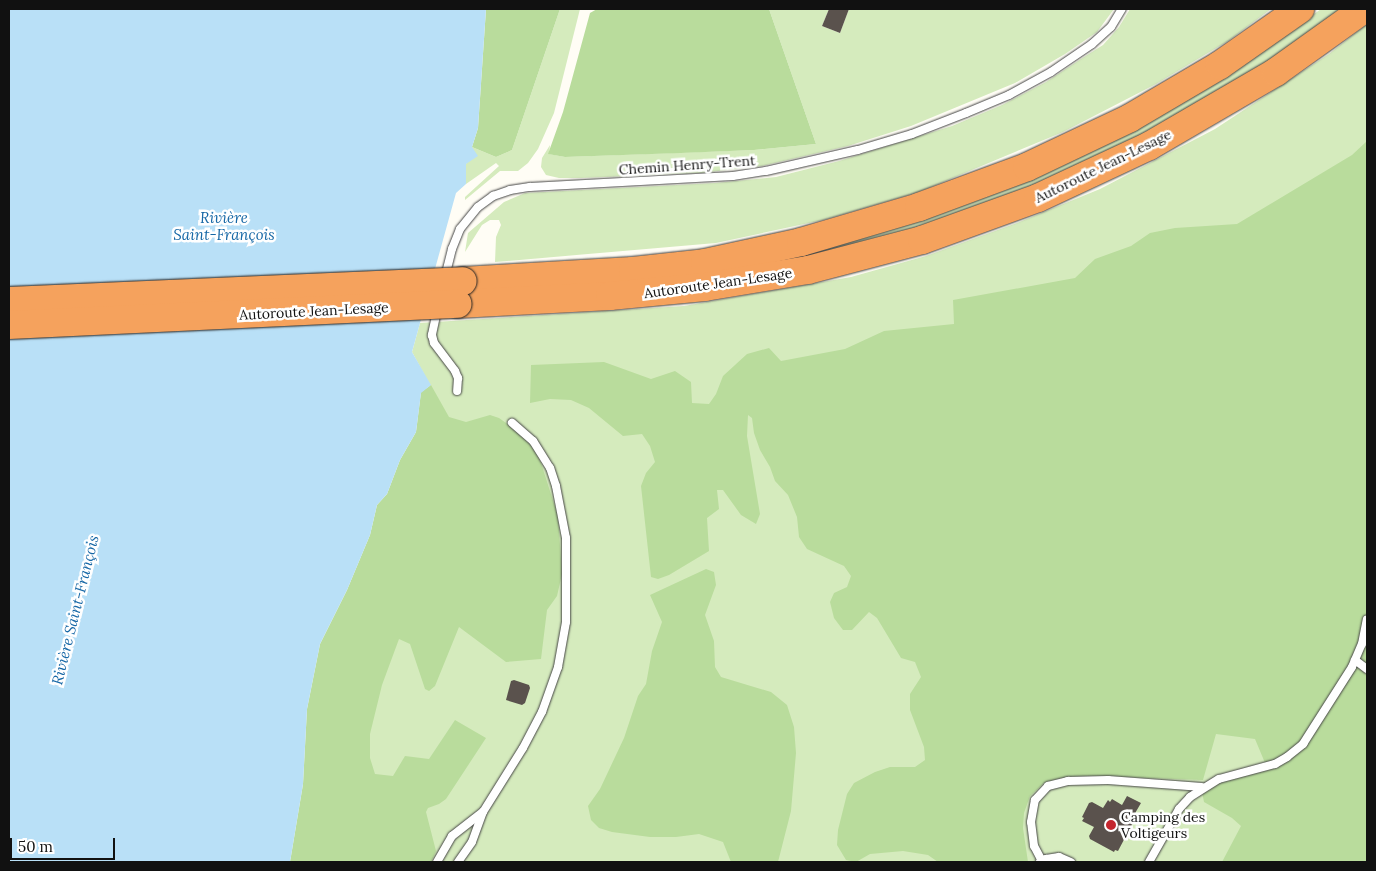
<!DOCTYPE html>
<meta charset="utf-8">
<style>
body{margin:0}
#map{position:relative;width:1376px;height:871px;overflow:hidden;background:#fffdf5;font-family:Lora,serif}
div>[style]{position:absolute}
.green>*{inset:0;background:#d5ebbd}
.forest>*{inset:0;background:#b9dc9c}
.water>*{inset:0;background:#b9e0f7}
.building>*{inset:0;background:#5a524d}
.roads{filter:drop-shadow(0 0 1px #444) drop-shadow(0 0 1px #444)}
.lane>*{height:8px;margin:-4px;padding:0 4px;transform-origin:4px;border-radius:4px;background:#fff}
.highway>*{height:28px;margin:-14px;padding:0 14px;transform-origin:14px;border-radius:14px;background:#f5a25d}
.bridges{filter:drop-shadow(0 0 1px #222) drop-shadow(0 0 1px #222)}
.highway-bridge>*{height:28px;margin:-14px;padding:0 14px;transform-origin:14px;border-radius:14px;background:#f5a25d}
.dots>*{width:14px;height:14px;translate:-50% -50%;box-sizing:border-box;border:2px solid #fff;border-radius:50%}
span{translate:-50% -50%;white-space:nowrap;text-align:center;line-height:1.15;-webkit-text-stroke:5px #fff;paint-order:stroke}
.street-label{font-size:14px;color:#111}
.poi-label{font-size:14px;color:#111}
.left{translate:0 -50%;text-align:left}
.water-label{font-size:15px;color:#1768a6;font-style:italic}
.frame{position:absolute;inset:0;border:10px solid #111;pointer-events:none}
.scale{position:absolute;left:10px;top:838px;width:105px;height:22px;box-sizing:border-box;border:2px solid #111;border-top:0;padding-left:6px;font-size:15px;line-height:18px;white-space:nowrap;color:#111;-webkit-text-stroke:4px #fff;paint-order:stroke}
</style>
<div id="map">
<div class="green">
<i style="clip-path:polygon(560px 9px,580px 9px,554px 113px,538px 149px,528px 163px,518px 171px,500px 171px,465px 200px,465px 197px,499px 166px,496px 163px,466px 184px,466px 164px,472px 147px,496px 157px,512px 150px)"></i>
<i style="clip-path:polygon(769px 9px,829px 9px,822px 26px,840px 33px,849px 9px,1114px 9px,1097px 32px,1065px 54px,1015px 83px,911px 126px,848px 146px,762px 166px,701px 173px,581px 178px,559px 178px,546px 175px,541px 167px,542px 158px,550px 145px,549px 154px,565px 157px,754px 150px,816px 144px)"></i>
<i style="clip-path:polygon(1130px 9px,1271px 9px,1228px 41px,1156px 84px,1063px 132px,919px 192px,823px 220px,716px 243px,495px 262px,496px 237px,501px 225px,499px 220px,490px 220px,482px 225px,465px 252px,468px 233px,504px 202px,525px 193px,715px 183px,776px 177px,839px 161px,952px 126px,1002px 105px,1046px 82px,1084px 57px,1103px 45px,1119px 27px)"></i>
<i style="clip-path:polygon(1321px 9px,1343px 9px,1278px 56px,1187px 112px,1044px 183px,957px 216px,795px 261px,793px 255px,1271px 45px)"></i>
<i style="clip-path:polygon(1367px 24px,1367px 862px,290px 862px,430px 385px,412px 352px,420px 323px,684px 306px,851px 277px,926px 256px,1017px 223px,1100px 189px,1215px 129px,1329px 54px)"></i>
</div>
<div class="forest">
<i style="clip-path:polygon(486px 9px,560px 9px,512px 150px,496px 157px,472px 147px,478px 128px)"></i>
<i style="clip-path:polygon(597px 9px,769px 9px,816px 144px,754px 150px,681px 153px,565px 157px,548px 154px,563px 112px,590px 13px)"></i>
<i style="clip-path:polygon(1367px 141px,1367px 862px,1222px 862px,1241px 826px,1232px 818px,1204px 802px,1202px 792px,1215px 784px,1268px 770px,1255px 739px,1216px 734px,1203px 780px,1091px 776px,1058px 779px,1044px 783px,1030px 796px,1024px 813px,1023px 828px,1028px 862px,938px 862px,928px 855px,903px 851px,870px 854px,856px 862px,846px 860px,837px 845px,838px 830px,847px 794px,854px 783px,875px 772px,890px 767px,915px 767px,925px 760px,924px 747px,910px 710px,910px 694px,921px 677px,915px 662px,901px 658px,877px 618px,869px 612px,852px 630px,843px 630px,834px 618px,830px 602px,834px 593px,847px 587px,851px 576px,844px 566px,807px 549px,799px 537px,797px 517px,788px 495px,775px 481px,770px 467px,760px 450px,754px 433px,752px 418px,748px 415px,747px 436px,760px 514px,756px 524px,741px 515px,723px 490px,717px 490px,719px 509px,707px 518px,709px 551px,669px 575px,658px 579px,651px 577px,641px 486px,646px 473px,655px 462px,650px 446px,642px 434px,623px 436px,589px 408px,571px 400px,550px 399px,530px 403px,531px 365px,604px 362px,651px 379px,675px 371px,691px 382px,692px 403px,709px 404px,716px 394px,723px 376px,747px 354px,769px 348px,781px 361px,845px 349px,884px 331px,954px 324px,953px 300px,1075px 278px,1095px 259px,1131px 246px,1150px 233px,1175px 228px,1237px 224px,1352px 155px)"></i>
<i style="clip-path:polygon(431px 385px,449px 417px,466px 422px,490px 415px,499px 418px,519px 432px,535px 449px,541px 463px,558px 516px,562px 574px,557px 596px,547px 610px,541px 659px,506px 662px,459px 627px,435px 686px,429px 691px,425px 689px,410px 644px,399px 639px,382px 685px,370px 734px,370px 758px,375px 774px,393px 776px,405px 756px,429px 759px,455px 720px,486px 738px,446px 799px,439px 804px,428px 808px,426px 812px,436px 851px,431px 862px,290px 862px,303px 784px,307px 709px,320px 644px,347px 590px,370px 535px,377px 505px,387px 494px,400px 460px,416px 432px,421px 392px)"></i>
<i style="clip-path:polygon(706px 569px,714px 572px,716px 585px,705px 615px,714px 641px,715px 667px,721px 677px,771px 692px,787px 705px,794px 727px,796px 753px,791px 811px,778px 862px,731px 862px,723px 842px,699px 834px,676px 837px,650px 837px,612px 832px,599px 828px,591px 820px,588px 806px,600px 789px,624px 738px,638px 696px,646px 684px,652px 651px,662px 622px,650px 595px)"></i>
</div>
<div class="water">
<i style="clip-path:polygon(9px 9px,486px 9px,478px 128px,472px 147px,478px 156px,466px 164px,466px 184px,456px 193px,412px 352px,431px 385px,421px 393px,416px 432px,400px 460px,387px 494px,377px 505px,370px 535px,347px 590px,320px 644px,307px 709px,303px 784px,290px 862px,9px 862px)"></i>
</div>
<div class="building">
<i style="clip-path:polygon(829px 9px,849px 9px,840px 33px,822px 26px)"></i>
<i style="clip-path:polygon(514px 680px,529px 685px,530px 688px,525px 703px,522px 705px,506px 700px,511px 681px)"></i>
<i style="clip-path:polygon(1127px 796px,1141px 803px,1134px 815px,1136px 817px,1118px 851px,1115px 850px,1114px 852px,1090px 839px,1089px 836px,1094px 827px,1082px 821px,1084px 818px,1082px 817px,1089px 803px,1092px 802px,1103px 808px,1108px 800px,1110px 802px,1112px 799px,1122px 805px)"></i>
</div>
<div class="roads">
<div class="lane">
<i style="left:445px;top:277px;width:29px;rotate:-76deg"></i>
<i style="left:452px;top:249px;width:22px;rotate:-68deg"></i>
<i style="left:460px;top:229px;width:28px;rotate:-51deg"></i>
<i style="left:478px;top:207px;width:19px;rotate:-36deg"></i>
<i style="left:493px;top:196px;width:18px;rotate:-19deg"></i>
<i style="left:510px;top:190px;width:20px;rotate:-9deg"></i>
<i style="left:530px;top:187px;width:203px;rotate:-3.1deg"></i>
<i style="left:733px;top:176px;width:33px;rotate:-9deg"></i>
<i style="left:766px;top:171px;width:94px;rotate:-12.9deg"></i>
<i style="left:858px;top:150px;width:56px;rotate:-16.5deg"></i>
<i style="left:912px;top:134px;width:58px;rotate:-21.3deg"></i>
<i style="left:966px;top:113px;width:47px;rotate:-22.7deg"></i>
<i style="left:1009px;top:95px;width:48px;rotate:-28.7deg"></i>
<i style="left:1051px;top:72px;width:50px;rotate:-34.3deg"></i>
<i style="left:1092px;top:44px;width:25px;rotate:-42deg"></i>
<i style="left:1111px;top:27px;width:21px;rotate:-59deg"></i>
<i style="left:437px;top:311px;width:25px;rotate:102deg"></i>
<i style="left:432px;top:335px;width:8px;rotate:76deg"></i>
<i style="left:434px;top:343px;width:35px;rotate:53deg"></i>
<i style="left:455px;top:371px;width:8px;rotate:67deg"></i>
<i style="left:458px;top:378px;width:13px;rotate:94deg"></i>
<i style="left:1355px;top:660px;width:15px;rotate:37deg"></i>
<i style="left:1042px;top:861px;width:17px;rotate:-118deg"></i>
<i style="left:1034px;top:846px;width:24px;rotate:-97deg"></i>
<i style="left:1031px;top:822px;width:22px;rotate:-80deg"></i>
<i style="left:1035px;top:800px;width:19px;rotate:-47deg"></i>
<i style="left:1048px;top:786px;width:21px;rotate:-14deg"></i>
<i style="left:1068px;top:781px;width:40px;rotate:-1.4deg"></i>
<i style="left:1108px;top:780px;width:94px;rotate:4.3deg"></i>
<i style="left:437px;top:862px;width:30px;rotate:-60deg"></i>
<i style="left:452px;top:836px;width:39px;rotate:-38deg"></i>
<i style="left:458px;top:862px;width:24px;rotate:-55deg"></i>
<i style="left:472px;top:842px;width:32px;rotate:-70deg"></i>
<i style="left:483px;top:812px;width:75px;rotate:-58deg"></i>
<i style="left:523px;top:748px;width:41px;rotate:-62.2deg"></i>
<i style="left:542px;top:712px;width:48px;rotate:-70.4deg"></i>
<i style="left:558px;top:667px;width:46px;rotate:-79.9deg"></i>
<i style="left:566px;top:622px;width:84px;rotate:-90deg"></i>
<i style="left:566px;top:538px;width:53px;rotate:-100.9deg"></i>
<i style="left:556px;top:486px;width:19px;rotate:-108deg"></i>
<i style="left:550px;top:468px;width:32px;rotate:-122deg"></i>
<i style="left:533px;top:441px;width:28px;rotate:-139deg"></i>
<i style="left:1040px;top:862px;width:7px;rotate:-27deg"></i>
<i style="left:1046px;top:859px;width:13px;rotate:-9deg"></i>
<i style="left:1059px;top:857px;width:13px;rotate:23deg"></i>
<i style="left:1149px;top:862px;width:61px;rotate:-60.5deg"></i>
<i style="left:1179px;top:809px;width:16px;rotate:-47deg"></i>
<i style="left:1190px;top:797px;width:34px;rotate:-32deg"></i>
<i style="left:1219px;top:779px;width:58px;rotate:-15deg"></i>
<i style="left:1275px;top:764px;width:14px;rotate:-30deg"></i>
<i style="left:1287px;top:757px;width:21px;rotate:-39deg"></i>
<i style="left:1303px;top:744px;width:91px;rotate:-57.5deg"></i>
<i style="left:1352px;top:667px;width:25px;rotate:-67deg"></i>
<i style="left:1362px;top:644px;width:25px;rotate:-79deg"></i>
</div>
<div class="highway">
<i style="left:463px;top:281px;width:170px;rotate:-3.4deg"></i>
<i style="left:633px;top:271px;width:72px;rotate:-6.3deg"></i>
<i style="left:705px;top:263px;width:98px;rotate:-12.3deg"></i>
<i style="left:801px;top:242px;width:123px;rotate:-16.5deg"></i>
<i style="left:919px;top:207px;width:115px;rotate:-20.3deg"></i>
<i style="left:1027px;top:167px;width:114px;rotate:-25.4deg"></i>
<i style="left:1130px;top:118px;width:104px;rotate:-30.5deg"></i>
<i style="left:1220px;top:65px;width:98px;rotate:-35deg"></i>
<i style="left:458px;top:304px;width:152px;rotate:-3deg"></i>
<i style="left:610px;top:296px;width:95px;rotate:-5.4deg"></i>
<i style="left:705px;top:287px;width:104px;rotate:-9.4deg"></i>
<i style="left:808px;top:270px;width:118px;rotate:-14.7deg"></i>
<i style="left:922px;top:240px;width:123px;rotate:-19.9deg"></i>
<i style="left:1038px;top:198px;width:123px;rotate:-25.1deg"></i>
<i style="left:1149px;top:146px;width:147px;rotate:-30.2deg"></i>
<i style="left:1276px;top:72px;width:108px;rotate:-35.6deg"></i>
</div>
</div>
<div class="bridges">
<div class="highway-bridge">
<i style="left:9px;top:301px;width:454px;rotate:-2.5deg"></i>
<i style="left:9px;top:325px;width:449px;rotate:-2.7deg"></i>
</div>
</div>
<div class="dots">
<i style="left:1111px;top:825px;background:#c4262e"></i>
</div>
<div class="street-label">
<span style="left:687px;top:165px;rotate:-4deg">Chemin Henry-Trent</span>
<span style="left:1103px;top:166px;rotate:-26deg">Autoroute Jean-Lesage</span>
<span style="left:718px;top:283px;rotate:-8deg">Autoroute Jean-Lesage</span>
<span style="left:314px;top:311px;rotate:-3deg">Autoroute Jean-Lesage</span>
</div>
<div class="poi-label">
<span class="left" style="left:1121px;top:825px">Camping des<br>Voltigeurs</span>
</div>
<div class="water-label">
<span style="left:224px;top:226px">Rivière<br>Saint-François</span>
<span style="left:75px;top:610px;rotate:-76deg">Rivière Saint-François</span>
</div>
<div class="frame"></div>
<div class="scale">50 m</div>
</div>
